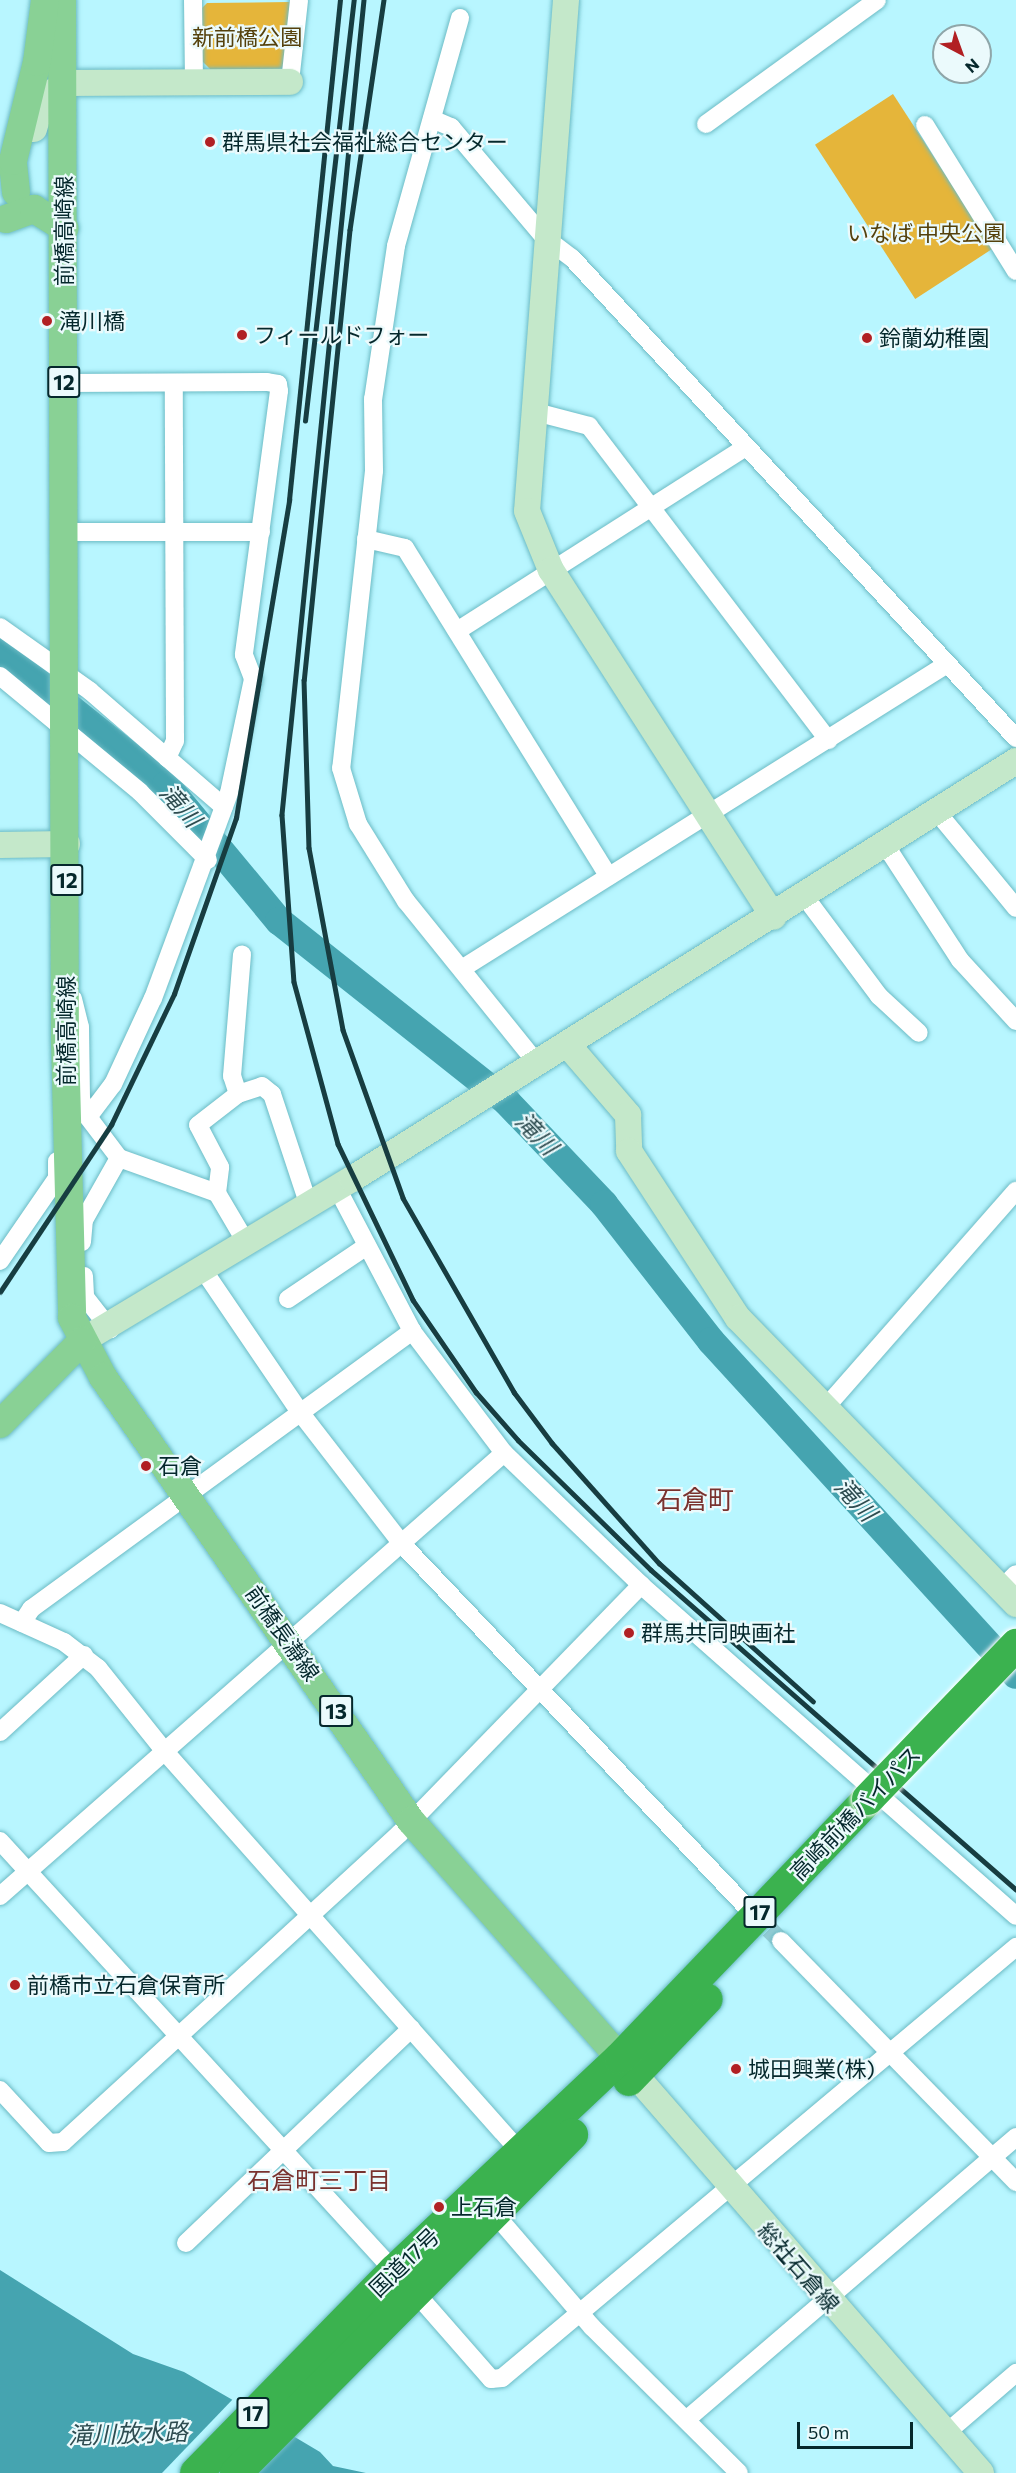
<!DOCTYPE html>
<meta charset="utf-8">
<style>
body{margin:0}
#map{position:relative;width:1016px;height:2473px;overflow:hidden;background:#b8f6ff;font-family:Commissioner,"Noto Sans JP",sans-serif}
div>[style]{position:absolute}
.green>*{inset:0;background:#e5b53a;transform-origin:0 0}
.water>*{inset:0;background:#45a4b0}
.pier>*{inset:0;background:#b8f6ff}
.river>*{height:28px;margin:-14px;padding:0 14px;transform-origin:14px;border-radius:14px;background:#45a4b0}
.street-tunnel>*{height:18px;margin-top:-9px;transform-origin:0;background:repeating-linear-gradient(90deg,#94cdd5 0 18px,transparent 0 27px)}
.roads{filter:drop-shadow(0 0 2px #6cbbc5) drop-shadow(0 0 2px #6cbbc5)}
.street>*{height:18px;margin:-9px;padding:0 9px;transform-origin:9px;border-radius:9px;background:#fff}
.secondary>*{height:26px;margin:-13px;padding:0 13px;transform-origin:13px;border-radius:13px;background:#c4e8ca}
.primary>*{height:28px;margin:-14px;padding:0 14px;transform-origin:14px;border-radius:14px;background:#89d195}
.highway>*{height:32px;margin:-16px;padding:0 16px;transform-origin:16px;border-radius:16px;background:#3bb24f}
.rail>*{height:4.5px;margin:-2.25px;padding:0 2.25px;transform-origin:2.25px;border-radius:2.25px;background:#173d41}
.bridges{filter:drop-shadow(0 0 2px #fff) drop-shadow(0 0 2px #fff)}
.highway-bridge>*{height:32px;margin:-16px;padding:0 16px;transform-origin:16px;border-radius:16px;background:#3bb24f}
.dots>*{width:16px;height:16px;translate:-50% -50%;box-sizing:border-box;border:3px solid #ebfafc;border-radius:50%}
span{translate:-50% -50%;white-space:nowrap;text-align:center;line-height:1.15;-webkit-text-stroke:4.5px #ebfafc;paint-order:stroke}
.shield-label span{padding:2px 4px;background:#ebfafc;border:2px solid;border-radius:4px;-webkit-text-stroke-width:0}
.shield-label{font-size:21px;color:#05282c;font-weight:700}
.park-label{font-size:22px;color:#55410c}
.poi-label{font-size:22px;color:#05282c}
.left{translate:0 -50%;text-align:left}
.street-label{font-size:22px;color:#05282c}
.water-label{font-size:24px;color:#2e4c50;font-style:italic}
.neighbourhood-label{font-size:24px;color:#79322e}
.quarter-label{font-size:26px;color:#79322e}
.north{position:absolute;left:932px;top:24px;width:60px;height:60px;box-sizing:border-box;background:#ebfafc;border:2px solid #8fa6a9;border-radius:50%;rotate:139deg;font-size:16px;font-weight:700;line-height:24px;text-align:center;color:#05282c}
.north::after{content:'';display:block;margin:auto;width:21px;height:27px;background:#b12023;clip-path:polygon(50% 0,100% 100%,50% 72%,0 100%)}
.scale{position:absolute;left:797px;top:2422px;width:116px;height:27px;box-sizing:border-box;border:3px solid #05282c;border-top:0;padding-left:8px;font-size:18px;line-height:21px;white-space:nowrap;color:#05282c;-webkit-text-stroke:4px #ebfafc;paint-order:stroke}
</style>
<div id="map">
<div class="green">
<i style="clip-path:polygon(290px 2px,294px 7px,284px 71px,211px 70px,201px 60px,201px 9px,207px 3px)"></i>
<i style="left:893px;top:94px;width:184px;height:93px;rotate:57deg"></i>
</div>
<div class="water">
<i style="clip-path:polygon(0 2270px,133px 2354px,184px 2372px,231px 2399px,320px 2452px,333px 2466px,366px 2473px,0 2473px)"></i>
</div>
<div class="pier">
<i style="clip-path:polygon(234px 2398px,266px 2417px,213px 2473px,162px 2473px)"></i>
</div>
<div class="river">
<i style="left:0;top:652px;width:213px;rotate:38.7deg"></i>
<i style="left:166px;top:785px;width:177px;rotate:50.3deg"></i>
<i style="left:279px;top:921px;width:291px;rotate:38.4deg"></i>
<i style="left:507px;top:1102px;width:141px;rotate:46.4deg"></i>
<i style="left:604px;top:1204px;width:174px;rotate:52deg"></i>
<i style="left:711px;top:1341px;width:452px;rotate:47.6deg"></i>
</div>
<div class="street-tunnel">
<i style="left:750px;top:1910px;width:44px;rotate:45deg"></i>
</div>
<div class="roads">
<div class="street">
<i style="left:193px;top:0;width:82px;rotate:89.3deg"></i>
<i style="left:460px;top:18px;width:237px;rotate:105.7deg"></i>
<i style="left:396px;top:246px;width:155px;rotate:98.5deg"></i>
<i style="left:373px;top:399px;width:72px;rotate:89.2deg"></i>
<i style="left:374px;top:471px;width:299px;rotate:96.3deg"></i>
<i style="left:341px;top:768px;width:59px;rotate:73.1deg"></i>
<i style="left:358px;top:824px;width:91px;rotate:58.1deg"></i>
<i style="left:406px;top:901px;width:207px;rotate:51.1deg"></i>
<i style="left:290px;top:82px;width:82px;rotate:-83.7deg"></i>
<i style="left:432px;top:119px;width:21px;rotate:23deg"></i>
<i style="left:451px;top:127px;width:144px;rotate:49.8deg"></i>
<i style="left:544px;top:237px;width:35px;rotate:37deg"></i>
<i style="left:572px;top:258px;width:654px;rotate:47.23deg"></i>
<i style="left:706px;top:124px;width:211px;rotate:-35.9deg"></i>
<i style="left:925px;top:125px;width:172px;rotate:58.1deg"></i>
<i style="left:64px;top:383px;width:203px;rotate:-0.3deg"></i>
<i style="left:267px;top:382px;width:11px;rotate:10deg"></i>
<i style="left:278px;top:384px;width:7px;rotate:82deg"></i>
<i style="left:279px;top:391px;width:266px;rotate:97.6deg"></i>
<i style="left:244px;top:655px;width:26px;rotate:69deg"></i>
<i style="left:253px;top:679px;width:116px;rotate:101.9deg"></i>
<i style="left:229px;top:793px;width:219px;rotate:110.3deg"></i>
<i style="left:153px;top:998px;width:95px;rotate:114.9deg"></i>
<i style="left:113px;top:1084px;width:41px;rotate:127.1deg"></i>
<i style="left:532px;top:411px;width:59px;rotate:14.7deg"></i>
<i style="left:589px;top:426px;width:395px;rotate:52.7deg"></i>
<i style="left:63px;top:532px;width:198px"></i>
<i style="left:366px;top:539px;width:40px;rotate:13deg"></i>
<i style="left:405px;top:548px;width:386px;rotate:58.2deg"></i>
<i style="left:0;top:627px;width:110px;rotate:35.4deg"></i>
<i style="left:90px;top:691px;width:177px;rotate:40.9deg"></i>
<i style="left:457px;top:631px;width:340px;rotate:-32.5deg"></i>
<i style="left:0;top:676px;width:182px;rotate:39.6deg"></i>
<i style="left:140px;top:792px;width:96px;rotate:45deg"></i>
<i style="left:167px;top:758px;width:19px;rotate:-65deg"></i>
<i style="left:175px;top:741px;width:358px;rotate:-90.2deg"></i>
<i style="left:937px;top:812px;width:124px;rotate:50.5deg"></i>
<i style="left:886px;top:846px;width:136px;rotate:57deg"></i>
<i style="left:960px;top:960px;width:83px;rotate:47.4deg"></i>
<i style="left:805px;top:897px;width:124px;rotate:53.2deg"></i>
<i style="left:879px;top:996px;width:54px;rotate:42.8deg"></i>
<i style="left:463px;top:968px;width:572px;rotate:-32.13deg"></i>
<i style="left:73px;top:999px;width:29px;rotate:76deg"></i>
<i style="left:80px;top:1027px;width:72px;rotate:89.2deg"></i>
<i style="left:81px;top:1099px;width:19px;rotate:69deg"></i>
<i style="left:88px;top:1117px;width:51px;rotate:52.9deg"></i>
<i style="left:119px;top:1158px;width:104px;rotate:19.7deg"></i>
<i style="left:217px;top:1193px;width:59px;rotate:59.5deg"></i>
<i style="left:238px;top:1094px;width:19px;rotate:-108deg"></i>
<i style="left:232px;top:1076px;width:122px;rotate:-85.3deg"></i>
<i style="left:337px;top:1188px;width:161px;rotate:62.3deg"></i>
<i style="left:412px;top:1331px;width:153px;rotate:53deg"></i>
<i style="left:504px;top:1453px;width:190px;rotate:43.9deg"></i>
<i style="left:641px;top:1585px;width:500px;rotate:41.43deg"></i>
<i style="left:217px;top:1193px;width:26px;rotate:-83deg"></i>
<i style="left:220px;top:1167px;width:47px;rotate:-117.6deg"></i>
<i style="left:198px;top:1125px;width:51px;rotate:-37.8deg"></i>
<i style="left:238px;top:1094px;width:25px;rotate:-18deg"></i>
<i style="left:262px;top:1086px;width:13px;rotate:39deg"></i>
<i style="left:272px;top:1094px;width:118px;rotate:71.7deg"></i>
<i style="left:82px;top:1242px;width:22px;rotate:-85deg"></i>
<i style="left:84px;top:1220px;width:71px;rotate:-60.6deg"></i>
<i style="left:0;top:1261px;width:101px;rotate:-55.5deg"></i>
<i style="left:57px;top:1178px;width:17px;rotate:-90deg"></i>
<i style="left:204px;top:1271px;width:171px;rotate:55.8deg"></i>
<i style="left:300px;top:1412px;width:167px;rotate:52.3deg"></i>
<i style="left:402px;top:1544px;width:497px;rotate:46.5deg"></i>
<i style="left:84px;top:1276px;width:21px;rotate:87deg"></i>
<i style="left:85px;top:1297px;width:41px;rotate:52deg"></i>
<i style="left:288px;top:1299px;width:95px;rotate:-33.9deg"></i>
<i style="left:826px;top:1407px;width:288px;rotate:-48.7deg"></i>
<i style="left:1001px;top:1589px;width:21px;rotate:-45deg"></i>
<i style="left:0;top:1613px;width:70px;rotate:24.4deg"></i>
<i style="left:64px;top:1642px;width:43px;rotate:37.4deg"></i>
<i style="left:98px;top:1668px;width:110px;rotate:51.3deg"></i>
<i style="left:167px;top:1754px;width:535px;rotate:48.41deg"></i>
<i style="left:22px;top:1623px;width:17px;rotate:-57deg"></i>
<i style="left:31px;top:1609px;width:472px;rotate:-36.1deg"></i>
<i style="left:0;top:1732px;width:114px;rotate:-42.5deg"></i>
<i style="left:0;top:1841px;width:583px;rotate:47.5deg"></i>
<i style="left:0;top:1896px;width:671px;rotate:-41.31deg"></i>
<i style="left:781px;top:1941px;width:337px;rotate:45.7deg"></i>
<i style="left:0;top:2090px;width:72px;rotate:47.2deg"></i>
<i style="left:49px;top:2143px;width:14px;rotate:-4deg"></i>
<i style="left:63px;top:2142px;width:457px;rotate:-42.5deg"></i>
<i style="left:400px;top:1833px;width:346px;rotate:-45.8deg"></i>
<i style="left:494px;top:2213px;width:150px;rotate:49.3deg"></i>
<i style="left:592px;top:2327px;width:207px;rotate:44.8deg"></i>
<i style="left:186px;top:2243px;width:311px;rotate:-43.6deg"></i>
<i style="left:414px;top:2291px;width:117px;rotate:48.8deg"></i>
<i style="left:491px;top:2379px;width:11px;rotate:-5deg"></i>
<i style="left:502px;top:2378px;width:671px;rotate:-39.98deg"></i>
<i style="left:686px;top:2420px;width:435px;rotate:-40.6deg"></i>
<i style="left:945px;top:2434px;width:94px;rotate:-40.7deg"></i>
</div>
<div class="secondary">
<i style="left:566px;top:0;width:512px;rotate:94.36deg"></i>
<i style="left:527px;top:511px;width:64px;rotate:67.9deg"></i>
<i style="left:551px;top:570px;width:412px;rotate:57.3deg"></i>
<i style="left:34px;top:129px;width:35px;rotate:-74deg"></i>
<i style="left:44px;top:95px;width:32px;rotate:-22deg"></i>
<i style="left:74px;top:83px;width:216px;rotate:-0.3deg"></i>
<i style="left:0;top:845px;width:67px;rotate:-0.9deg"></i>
<i style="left:567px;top:1044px;width:94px;rotate:49.3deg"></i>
<i style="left:628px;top:1115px;width:36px;rotate:88deg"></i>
<i style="left:629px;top:1151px;width:199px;rotate:56.9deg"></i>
<i style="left:738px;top:1318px;width:399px;rotate:45.8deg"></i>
<i style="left:82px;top:1341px;width:315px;rotate:-31deg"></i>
<i style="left:352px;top:1179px;width:785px;rotate:-32.19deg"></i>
<i style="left:623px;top:2061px;width:546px;rotate:49.01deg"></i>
</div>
<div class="primary">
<i style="left:62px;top:0;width:1042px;rotate:89.84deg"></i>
<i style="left:65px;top:1042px;width:276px;rotate:88.5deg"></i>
<i style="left:72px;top:1318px;width:67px;rotate:62.3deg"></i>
<i style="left:103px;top:1377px;width:540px;rotate:55.25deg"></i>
<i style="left:411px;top:1821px;width:316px;rotate:48.6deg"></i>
<i style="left:16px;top:192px;width:31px;rotate:-96deg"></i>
<i style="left:13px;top:161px;width:102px;rotate:-76.4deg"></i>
<i style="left:37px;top:62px;width:63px;rotate:-82.6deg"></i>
<i style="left:6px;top:219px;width:30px;rotate:-20deg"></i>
<i style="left:34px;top:209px;width:36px;rotate:32deg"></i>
<i style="left:0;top:1424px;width:117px;rotate:-45.3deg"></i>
</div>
<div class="highway">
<i style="left:629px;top:2080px;width:112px;rotate:-46.1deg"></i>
<i style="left:196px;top:2473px;width:283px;rotate:-45.6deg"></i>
<i style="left:394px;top:2271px;width:311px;rotate:-43.3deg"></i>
<i style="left:620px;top:2058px;width:359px;rotate:-46.2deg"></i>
<i style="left:236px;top:2473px;width:477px;rotate:-45.2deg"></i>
</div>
</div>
<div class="rail">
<i style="left:364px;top:0;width:819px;rotate:95.75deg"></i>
<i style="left:282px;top:815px;width:167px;rotate:85.9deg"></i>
<i style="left:294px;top:982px;width:168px;rotate:74.8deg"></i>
<i style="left:338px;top:1144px;width:173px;rotate:64.3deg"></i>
<i style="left:413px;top:1300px;width:112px;rotate:55.6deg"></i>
<i style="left:476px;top:1392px;width:64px;rotate:48.8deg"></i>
<i style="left:518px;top:1440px;width:186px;rotate:44.3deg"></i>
<i style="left:651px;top:1570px;width:485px;rotate:41.2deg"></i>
<i style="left:384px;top:0;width:232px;rotate:98.4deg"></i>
<i style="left:350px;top:230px;width:452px;rotate:95.8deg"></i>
<i style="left:304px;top:680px;width:168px;rotate:88.3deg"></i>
<i style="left:309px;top:848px;width:185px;rotate:79.4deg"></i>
<i style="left:343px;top:1030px;width:178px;rotate:70.3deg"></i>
<i style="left:403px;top:1198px;width:224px;rotate:60.2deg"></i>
<i style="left:514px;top:1392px;width:64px;rotate:53.3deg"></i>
<i style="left:552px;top:1443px;width:161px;rotate:48.3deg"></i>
<i style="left:659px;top:1563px;width:207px;rotate:41.9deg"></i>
<i style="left:305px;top:421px;width:424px;rotate:-83.4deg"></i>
<i style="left:0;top:1292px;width:201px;rotate:-56.4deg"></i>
<i style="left:111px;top:1125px;width:145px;rotate:-64.3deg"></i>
<i style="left:174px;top:994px;width:187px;rotate:-70.6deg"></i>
<i style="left:236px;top:818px;width:322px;rotate:-80.5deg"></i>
<i style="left:289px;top:500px;width:503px;rotate:-84.18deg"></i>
</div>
<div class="bridges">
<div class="highway-bridge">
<i style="left:868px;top:1799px;width:214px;rotate:-46.1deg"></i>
</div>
</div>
<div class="dots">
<i style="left:210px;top:142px;background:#b12023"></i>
<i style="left:47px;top:321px;background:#b12023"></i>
<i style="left:242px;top:335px;background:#b12023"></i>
<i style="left:867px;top:338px;background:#b12023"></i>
<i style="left:146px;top:1466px;background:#b12023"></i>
<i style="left:629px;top:1633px;background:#b12023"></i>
<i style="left:15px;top:1985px;background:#b12023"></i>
<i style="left:736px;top:2069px;background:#b12023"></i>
<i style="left:439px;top:2207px;background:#b12023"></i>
</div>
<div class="shield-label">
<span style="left:64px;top:382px">12</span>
<span style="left:67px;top:880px">12</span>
<span style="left:336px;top:1711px">13</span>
<span style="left:760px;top:1912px">17</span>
<span style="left:253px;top:2413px">17</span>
</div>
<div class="park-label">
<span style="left:247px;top:37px">新前橋公園</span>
<span style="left:926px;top:233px">いなば 中央公園</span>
</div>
<div class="poi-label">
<span class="left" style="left:222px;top:142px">群馬県社会福祉総合センター</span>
<span class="left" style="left:59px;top:321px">滝川橋</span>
<span class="left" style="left:254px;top:335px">フィールドフォー</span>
<span class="left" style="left:879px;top:338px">鈴蘭幼稚園</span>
<span class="left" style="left:158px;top:1466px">石倉</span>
<span class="left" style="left:641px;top:1633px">群馬共同映画社</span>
<span class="left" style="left:27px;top:1985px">前橋市立石倉保育所</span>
<span class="left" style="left:748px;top:2069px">城田興業(株)</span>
<span class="left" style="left:451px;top:2207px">上石倉</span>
</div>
<div class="street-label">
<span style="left:64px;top:231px;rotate:-90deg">前橋高崎線</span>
<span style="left:66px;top:1031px;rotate:-90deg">前橋高崎線</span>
<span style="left:283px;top:1633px;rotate:55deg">前橋長瀞線</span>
<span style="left:855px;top:1813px;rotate:-46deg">高崎前橋バイパス</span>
<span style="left:404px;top:2262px;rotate:-44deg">国道17号</span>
<span style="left:799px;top:2267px;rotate:49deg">総社石倉線</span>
</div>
<div class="water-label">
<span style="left:181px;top:805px;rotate:49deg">滝川</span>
<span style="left:537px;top:1133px;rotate:46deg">滝川</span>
<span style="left:856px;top:1499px;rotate:48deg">滝川</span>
<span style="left:128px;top:2433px;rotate:-2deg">滝川放水路</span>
</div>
<div class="neighbourhood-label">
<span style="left:319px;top:2180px">石倉町三丁目</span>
</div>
<div class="quarter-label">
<span style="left:695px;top:1499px">石倉町</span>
</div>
<div class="north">N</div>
<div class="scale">50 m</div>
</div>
